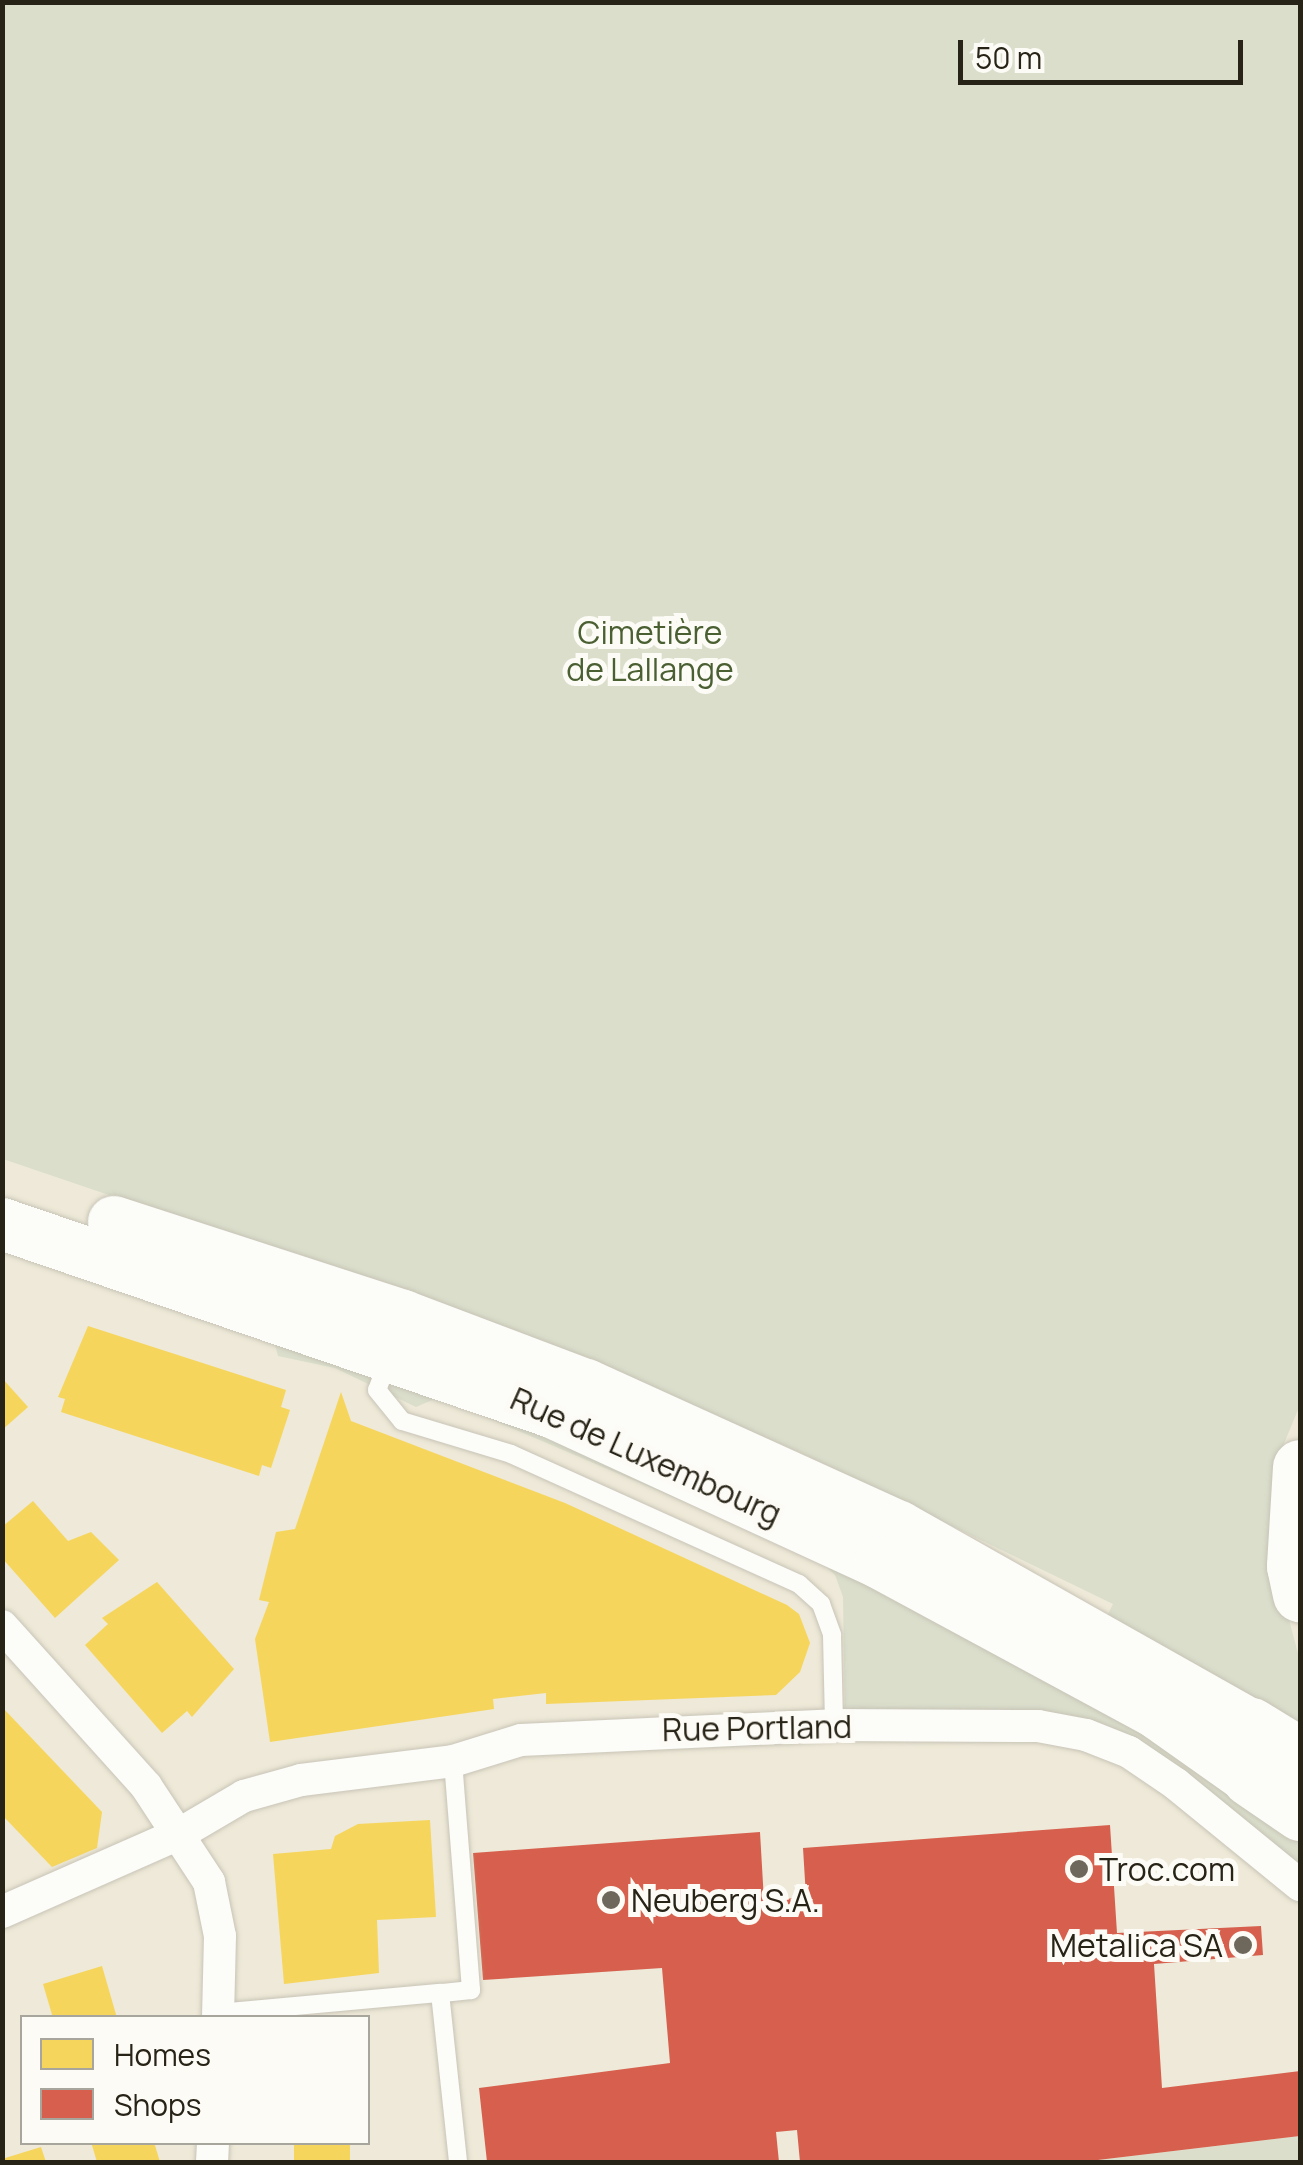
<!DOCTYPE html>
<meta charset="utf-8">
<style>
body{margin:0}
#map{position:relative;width:1303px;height:2165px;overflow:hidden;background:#eee9d8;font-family:Manrope,sans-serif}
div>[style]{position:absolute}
.green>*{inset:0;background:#dadecb}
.homes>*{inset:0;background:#f6d55c;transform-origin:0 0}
.shops>*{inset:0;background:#d6604d}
.roads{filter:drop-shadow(0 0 2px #c8c4b6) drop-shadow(0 0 2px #c8c4b6)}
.lane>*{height:18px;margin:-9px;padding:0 9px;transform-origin:9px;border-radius:9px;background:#fcfcf9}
.street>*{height:32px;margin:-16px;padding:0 16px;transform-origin:16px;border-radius:16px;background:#fcfcf9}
.primary>*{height:52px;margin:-26px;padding:0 26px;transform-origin:26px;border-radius:26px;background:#fcfcf9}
.highway>*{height:55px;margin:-27.5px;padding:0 27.5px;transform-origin:27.5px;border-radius:27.5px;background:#fcfcf9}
.dots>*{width:28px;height:28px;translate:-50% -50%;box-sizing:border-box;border:5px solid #fdfbf5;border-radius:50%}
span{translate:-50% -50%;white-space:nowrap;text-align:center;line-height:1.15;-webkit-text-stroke:10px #fdfbf5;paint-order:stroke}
.park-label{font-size:32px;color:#4a6033}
.street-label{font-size:32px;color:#272317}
.poi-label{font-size:32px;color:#272317}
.left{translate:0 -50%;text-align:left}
.right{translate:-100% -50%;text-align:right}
.frame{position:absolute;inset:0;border:5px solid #272317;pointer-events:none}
.legend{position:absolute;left:20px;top:2015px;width:350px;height:130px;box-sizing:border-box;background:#fdfbf5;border:2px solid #a7a59c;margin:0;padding:12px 18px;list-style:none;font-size:30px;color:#272317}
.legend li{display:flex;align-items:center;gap:20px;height:50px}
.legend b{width:50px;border:2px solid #a7a59c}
.scale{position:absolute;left:958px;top:40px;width:285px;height:45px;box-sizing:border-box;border:5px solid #272317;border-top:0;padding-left:12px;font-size:30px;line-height:35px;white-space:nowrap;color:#272317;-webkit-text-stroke:8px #fdfbf5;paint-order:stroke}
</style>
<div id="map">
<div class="green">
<i style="clip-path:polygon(3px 3px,1300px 3px,1300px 1405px,1283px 1446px,1274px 1563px,1300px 1661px,1300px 1739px,1105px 1620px,1113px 1604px,799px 1452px,548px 1344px,3px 1159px)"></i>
<i style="clip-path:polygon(266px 1310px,552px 1412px,1300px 1817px,1300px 1885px,1086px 1735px,845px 1725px,843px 1597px,835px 1575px,818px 1559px,439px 1397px,416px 1407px,335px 1368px,278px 1356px)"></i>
<i style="clip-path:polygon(1300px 2136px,1300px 2162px,1081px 2162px)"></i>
</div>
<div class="homes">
<i style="clip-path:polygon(88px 1326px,286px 1390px,281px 1407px,290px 1410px,271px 1468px,262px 1465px,259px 1476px,61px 1412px,65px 1399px,58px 1397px)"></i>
<i style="clip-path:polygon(2px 1378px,28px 1407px,2px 1430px)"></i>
<i style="clip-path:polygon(341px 1392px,351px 1421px,565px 1503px,787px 1605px,799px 1614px,810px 1643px,800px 1672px,776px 1695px,546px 1704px,546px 1693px,493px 1699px,494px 1709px,270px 1742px,255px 1639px,269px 1602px,259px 1600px,276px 1532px,295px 1529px)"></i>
<i style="clip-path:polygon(33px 1501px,68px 1541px,91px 1532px,119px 1560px,55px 1618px,2px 1558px,2px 1527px)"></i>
<i style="clip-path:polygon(157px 1582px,234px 1669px,192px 1717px,187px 1711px,162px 1733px,85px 1645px,108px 1624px,102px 1618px)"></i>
<i style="clip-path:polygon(2px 1707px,102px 1812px,97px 1848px,52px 1867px,2px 1815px)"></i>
<i style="clip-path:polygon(430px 1820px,436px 1917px,377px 1920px,379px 1973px,284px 1984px,273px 1854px,331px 1849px,335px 1836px,358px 1824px)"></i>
<i style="clip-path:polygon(102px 1966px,117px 2018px,53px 2018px,43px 1984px)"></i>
<i style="clip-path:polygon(91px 2142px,154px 2142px,160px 2162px,97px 2162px)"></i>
<i style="left:294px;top:2142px;width:56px;height:20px"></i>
<i style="clip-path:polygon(41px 2147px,46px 2162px,2px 2162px,2px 2159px)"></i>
</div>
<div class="shops">
<i style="clip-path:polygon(1110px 1825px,1117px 1933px,1261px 1926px,1263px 1955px,1154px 1964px,1162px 2088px,1300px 2071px,1300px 2136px,1081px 2162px,800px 2162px,797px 2130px,776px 2132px,779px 2162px,487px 2162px,479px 2088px,670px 2063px,662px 1968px,483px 1980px,473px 1853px,760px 1832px,764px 1901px,806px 1897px,803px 1848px)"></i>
</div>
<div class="roads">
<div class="lane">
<i style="left:389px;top:1359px;width:33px;rotate:111deg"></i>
<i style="left:377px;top:1390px;width:40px;rotate:51deg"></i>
<i style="left:402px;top:1421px;width:114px;rotate:16.8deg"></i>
<i style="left:511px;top:1454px;width:316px;rotate:24.3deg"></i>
<i style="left:799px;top:1584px;width:30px;rotate:42deg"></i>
<i style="left:821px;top:1604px;width:33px;rotate:70deg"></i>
<i style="left:832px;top:1635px;width:90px;rotate:88.7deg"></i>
<i style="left:453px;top:1761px;width:230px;rotate:85.5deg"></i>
<i style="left:471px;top:1990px;width:31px;rotate:174deg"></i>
<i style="left:440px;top:1993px;width:170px;rotate:83.9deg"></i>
<i style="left:219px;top:2013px;width:222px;rotate:-5.2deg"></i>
</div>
<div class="street">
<i style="left:2px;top:1626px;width:215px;rotate:48deg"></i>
<i style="left:146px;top:1786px;width:115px;rotate:56.7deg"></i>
<i style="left:209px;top:1882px;width:55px;rotate:78.5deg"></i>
<i style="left:220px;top:1936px;width:82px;rotate:91.4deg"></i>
<i style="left:2px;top:1912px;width:196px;rotate:-23.8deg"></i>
<i style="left:181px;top:1833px;width:73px;rotate:-30.4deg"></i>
<i style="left:244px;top:1796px;width:59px;rotate:-15.7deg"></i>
<i style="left:301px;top:1780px;width:153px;rotate:-7.1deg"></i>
<i style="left:453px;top:1761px;width:71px;rotate:-17.2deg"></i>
<i style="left:521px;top:1740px;width:313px;rotate:-2.7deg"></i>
<i style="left:834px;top:1725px;width:204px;rotate:0.3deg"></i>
<i style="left:1038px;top:1726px;width:49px;rotate:10.6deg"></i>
<i style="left:1086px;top:1735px;width:46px;rotate:21.6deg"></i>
<i style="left:1129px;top:1752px;width:57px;rotate:34.2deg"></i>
<i style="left:1176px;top:1784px;width:160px;rotate:39.2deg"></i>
<i style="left:212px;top:2162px;width:20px;rotate:-87deg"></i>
</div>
<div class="primary">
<i style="left:114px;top:1222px;width:304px;rotate:18deg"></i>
<i style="left:403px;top:1316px;width:196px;rotate:20.7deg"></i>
<i style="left:586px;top:1385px;width:344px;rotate:24.4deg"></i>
<i style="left:899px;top:1527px;width:404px;rotate:29.4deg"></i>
<i style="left:2px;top:1224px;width:581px;rotate:18.87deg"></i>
<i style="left:552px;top:1412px;width:361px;rotate:24.7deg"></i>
<i style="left:880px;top:1563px;width:315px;rotate:28.4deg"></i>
<i style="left:1157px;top:1713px;width:113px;rotate:35.2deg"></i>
</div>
<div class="highway">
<i style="left:1300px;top:1467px;width:99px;rotate:93.5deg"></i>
<i style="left:1294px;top:1566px;width:29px;rotate:78deg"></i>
<i style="left:1251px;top:1725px;width:57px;rotate:31.5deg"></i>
<i style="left:1249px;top:1778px;width:62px;rotate:34.5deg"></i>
</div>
</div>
<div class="dots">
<i style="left:1079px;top:1869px;background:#6d685b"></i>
<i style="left:611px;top:1900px;background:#6d685b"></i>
<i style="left:1243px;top:1945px;background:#6d685b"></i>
</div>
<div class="park-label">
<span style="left:650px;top:651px">Cimetière<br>de Lallange</span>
</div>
<div class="street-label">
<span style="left:646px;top:1456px;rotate:24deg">Rue de Luxembourg</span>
<span style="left:757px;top:1728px;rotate:-1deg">Rue Portland</span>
</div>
<div class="poi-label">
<span class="left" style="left:1099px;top:1869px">Troc.com</span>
<span class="left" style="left:631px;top:1900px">Neuberg S.A.</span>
<span class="right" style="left:1223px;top:1945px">Metalica SA</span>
</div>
<div class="frame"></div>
<ul class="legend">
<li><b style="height:28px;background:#f6d55c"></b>Homes</li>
<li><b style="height:28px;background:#d6604d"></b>Shops</li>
</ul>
<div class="scale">50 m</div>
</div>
